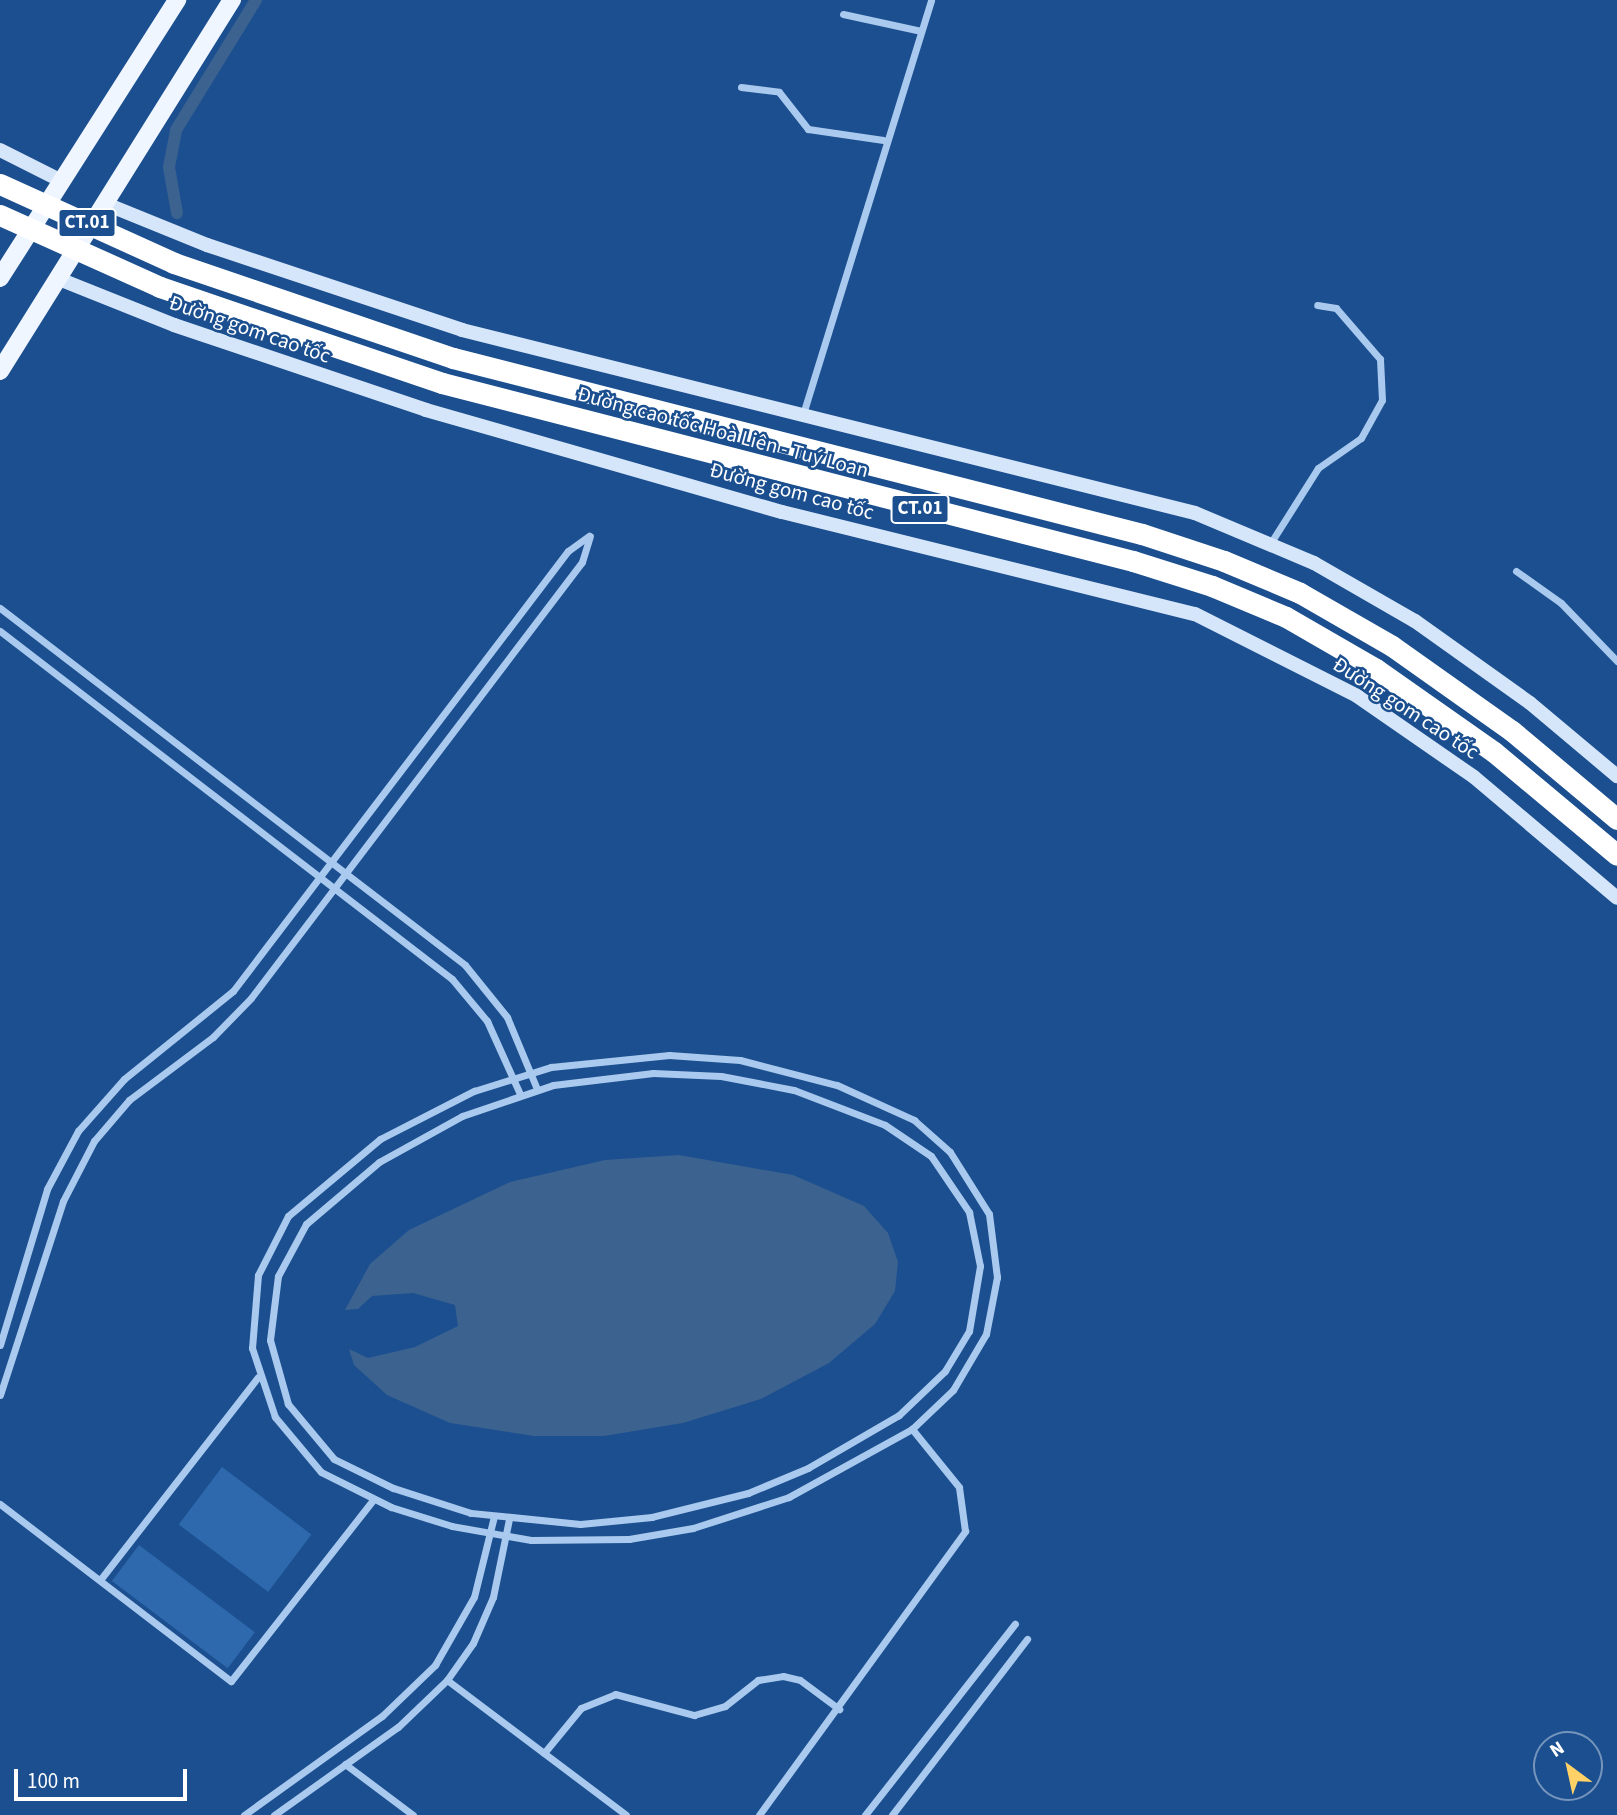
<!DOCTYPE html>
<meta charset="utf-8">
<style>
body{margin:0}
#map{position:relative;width:1617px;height:1815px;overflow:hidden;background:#1b4f8f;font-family:"Source Sans 3",sans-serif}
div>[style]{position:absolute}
.green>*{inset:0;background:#2e69ad;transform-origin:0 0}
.water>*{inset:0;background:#3c6290}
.canal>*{height:12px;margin:-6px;padding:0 6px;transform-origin:6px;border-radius:6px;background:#3c6290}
.street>*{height:7px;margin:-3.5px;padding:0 3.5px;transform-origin:3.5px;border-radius:3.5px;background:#a9c9ee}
.secondary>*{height:14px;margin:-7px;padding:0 7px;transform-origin:7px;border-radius:7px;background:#d6e6fa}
.primary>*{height:18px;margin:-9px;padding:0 9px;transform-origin:9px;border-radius:9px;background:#f0f6ff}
.highway>*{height:21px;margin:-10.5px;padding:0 10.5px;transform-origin:10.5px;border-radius:10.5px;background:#fff}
.highway-bridge>*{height:21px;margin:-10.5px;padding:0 10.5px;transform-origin:10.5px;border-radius:10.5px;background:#fff}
span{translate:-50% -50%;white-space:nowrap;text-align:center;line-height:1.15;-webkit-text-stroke:5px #1b4f8f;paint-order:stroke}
.shield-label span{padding:2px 5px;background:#1b4f8f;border:2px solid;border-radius:5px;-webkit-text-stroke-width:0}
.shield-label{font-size:19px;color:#fff;font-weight:700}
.street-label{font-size:21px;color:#fff}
.north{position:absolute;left:1533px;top:1731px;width:70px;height:70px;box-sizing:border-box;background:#1b4f8f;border:2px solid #7695bc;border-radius:50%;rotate:327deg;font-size:19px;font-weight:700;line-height:28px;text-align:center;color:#fff}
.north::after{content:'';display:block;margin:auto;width:24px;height:32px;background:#ffd166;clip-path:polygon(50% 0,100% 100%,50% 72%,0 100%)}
.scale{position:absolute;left:14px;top:1769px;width:173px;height:32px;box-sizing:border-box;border:4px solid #fff;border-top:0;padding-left:9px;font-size:21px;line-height:24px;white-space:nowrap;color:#fff;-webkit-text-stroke:5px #1b4f8f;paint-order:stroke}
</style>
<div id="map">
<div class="green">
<i style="left:222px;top:1467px;width:112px;height:72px;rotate:37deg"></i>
<i style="left:139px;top:1545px;width:145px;height:45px;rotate:37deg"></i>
</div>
<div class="water">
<i style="clip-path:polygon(679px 1155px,793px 1175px,864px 1206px,888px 1233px,898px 1262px,895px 1291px,875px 1324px,829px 1363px,761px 1399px,683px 1423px,604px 1436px,534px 1436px,450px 1423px,387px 1395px,354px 1365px,349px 1349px,368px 1358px,415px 1347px,458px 1326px,455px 1305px,413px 1293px,372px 1296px,358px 1309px,345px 1310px,370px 1264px,409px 1230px,510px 1182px,605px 1160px)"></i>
</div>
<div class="canal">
<i style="left:177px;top:213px;width:47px;rotate:-99.9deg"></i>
<i style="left:169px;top:167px;width:38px;rotate:-79deg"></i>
<i style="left:176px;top:130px;width:153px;rotate:-58.4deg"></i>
</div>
<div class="street">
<i style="left:843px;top:14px;width:80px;rotate:12.3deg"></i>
<i style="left:741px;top:87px;width:38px;rotate:7deg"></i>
<i style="left:779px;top:92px;width:47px;rotate:51.9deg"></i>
<i style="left:808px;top:129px;width:76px;rotate:8.3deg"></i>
<i style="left:803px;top:414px;width:433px;rotate:-72.8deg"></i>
<i style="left:1270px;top:544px;width:90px;rotate:-57.7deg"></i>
<i style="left:1318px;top:468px;width:52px;rotate:-34.9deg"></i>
<i style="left:1361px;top:438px;width:43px;rotate:-61.1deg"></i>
<i style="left:1382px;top:400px;width:41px;rotate:-92.8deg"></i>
<i style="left:1380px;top:359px;width:67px;rotate:-130.8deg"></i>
<i style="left:1336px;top:308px;width:19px;rotate:-171deg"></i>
<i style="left:1516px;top:571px;width:55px;rotate:35.4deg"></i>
<i style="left:1561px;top:603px;width:81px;rotate:46deg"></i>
<i style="left:0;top:608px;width:586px;rotate:37.51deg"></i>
<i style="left:465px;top:965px;width:67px;rotate:51.1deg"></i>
<i style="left:507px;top:1017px;width:78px;rotate:67.4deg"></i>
<i style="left:0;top:631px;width:570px;rotate:37.59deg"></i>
<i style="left:452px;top:979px;width:55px;rotate:50.2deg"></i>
<i style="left:487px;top:1021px;width:80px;rotate:65.7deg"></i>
<i style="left:669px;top:1055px;width:71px;rotate:4deg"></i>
<i style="left:740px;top:1060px;width:100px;rotate:14.5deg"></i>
<i style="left:837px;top:1085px;width:85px;rotate:24.4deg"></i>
<i style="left:914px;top:1120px;width:48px;rotate:41.6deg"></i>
<i style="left:950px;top:1152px;width:73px;rotate:57.8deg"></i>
<i style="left:989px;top:1214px;width:64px;rotate:82.8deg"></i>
<i style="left:997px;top:1277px;width:58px;rotate:100.9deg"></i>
<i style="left:986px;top:1334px;width:65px;rotate:120.5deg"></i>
<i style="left:953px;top:1390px;width:57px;rotate:136.4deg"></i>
<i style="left:912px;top:1429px;width:141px;rotate:151.1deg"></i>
<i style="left:789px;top:1497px;width:101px;rotate:162.1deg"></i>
<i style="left:693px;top:1528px;width:65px;rotate:170.2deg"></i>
<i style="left:629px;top:1539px;width:98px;rotate:179.4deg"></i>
<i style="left:531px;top:1540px;width:80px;rotate:-170deg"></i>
<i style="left:452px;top:1526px;width:64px;rotate:-162.7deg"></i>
<i style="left:391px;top:1507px;width:78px;rotate:-153.4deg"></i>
<i style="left:321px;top:1472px;width:72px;rotate:-129.9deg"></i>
<i style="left:275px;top:1417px;width:73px;rotate:-108.4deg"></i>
<i style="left:252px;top:1348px;width:73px;rotate:-85.3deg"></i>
<i style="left:258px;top:1275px;width:66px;rotate:-63deg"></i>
<i style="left:288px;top:1216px;width:120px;rotate:-39.9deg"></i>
<i style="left:380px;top:1139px;width:106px;rotate:-27.1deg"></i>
<i style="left:474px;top:1091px;width:81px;rotate:-17.3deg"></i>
<i style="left:551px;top:1067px;width:119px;rotate:-5.8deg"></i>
<i style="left:653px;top:1073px;width:68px;rotate:2.5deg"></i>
<i style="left:721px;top:1076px;width:74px;rotate:10.9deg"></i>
<i style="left:794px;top:1090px;width:97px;rotate:21deg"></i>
<i style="left:885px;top:1125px;width:55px;rotate:34deg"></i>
<i style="left:931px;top:1156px;width:68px;rotate:55.8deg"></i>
<i style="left:969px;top:1212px;width:55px;rotate:78.5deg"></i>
<i style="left:980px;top:1266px;width:66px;rotate:99.6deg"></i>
<i style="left:969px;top:1331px;width:47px;rotate:121deg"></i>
<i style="left:945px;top:1371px;width:64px;rotate:136.3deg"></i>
<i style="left:899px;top:1415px;width:105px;rotate:149.8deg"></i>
<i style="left:808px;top:1468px;width:65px;rotate:157.4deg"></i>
<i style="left:748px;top:1493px;width:99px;rotate:166deg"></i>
<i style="left:652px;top:1517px;width:72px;rotate:174.4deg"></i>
<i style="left:580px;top:1524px;width:110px;rotate:-174.2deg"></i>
<i style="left:471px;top:1513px;width:82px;rotate:-162.2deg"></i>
<i style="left:393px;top:1488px;width:66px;rotate:-153.8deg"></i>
<i style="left:334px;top:1459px;width:72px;rotate:-129.9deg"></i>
<i style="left:288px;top:1404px;width:66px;rotate:-105.7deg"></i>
<i style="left:270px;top:1340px;width:64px;rotate:-82.9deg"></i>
<i style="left:278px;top:1276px;width:59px;rotate:-61.7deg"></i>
<i style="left:306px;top:1224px;width:96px;rotate:-40.3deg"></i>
<i style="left:379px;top:1162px;width:95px;rotate:-29deg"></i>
<i style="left:462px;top:1116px;width:96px;rotate:-18.8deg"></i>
<i style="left:553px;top:1085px;width:101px;rotate:-6.8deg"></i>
<i style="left:0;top:1345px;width:163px;rotate:-73.2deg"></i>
<i style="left:47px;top:1189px;width:66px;rotate:-61.9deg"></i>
<i style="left:78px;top:1131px;width:69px;rotate:-48.5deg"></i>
<i style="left:124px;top:1079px;width:140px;rotate:-38.9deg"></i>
<i style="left:233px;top:991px;width:553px;rotate:-52.72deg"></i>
<i style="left:568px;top:551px;width:26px;rotate:-36deg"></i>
<i style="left:0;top:1395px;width:204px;rotate:-72deg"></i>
<i style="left:63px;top:1201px;width:68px;rotate:-62.7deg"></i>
<i style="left:94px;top:1141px;width:54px;rotate:-49.5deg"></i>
<i style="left:129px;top:1100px;width:105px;rotate:-36.9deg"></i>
<i style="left:213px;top:1037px;width:54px;rotate:-45.7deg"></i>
<i style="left:251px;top:998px;width:547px;rotate:-52.8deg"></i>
<i style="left:582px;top:562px;width:27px;rotate:-73deg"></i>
<i style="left:0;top:1504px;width:291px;rotate:37.5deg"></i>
<i style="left:231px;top:1681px;width:230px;rotate:-51.9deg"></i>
<i style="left:100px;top:1580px;width:257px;rotate:-52.1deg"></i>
<i style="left:447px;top:1680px;width:224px;rotate:37deg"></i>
<i style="left:544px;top:1753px;width:58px;rotate:-50.6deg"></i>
<i style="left:581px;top:1708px;width:37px;rotate:-22deg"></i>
<i style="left:615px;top:1694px;width:82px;rotate:14.9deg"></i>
<i style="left:694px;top:1715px;width:32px;rotate:-16deg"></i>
<i style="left:725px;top:1706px;width:42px;rotate:-38.2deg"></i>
<i style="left:758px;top:1680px;width:25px;rotate:-9deg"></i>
<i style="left:783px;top:1676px;width:17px;rotate:13deg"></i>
<i style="left:800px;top:1680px;width:49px;rotate:36.6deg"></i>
<i style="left:345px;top:1764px;width:85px;rotate:36.9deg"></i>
<i style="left:244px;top:1815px;width:170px;rotate:-35.7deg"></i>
<i style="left:382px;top:1716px;width:74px;rotate:-43.9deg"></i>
<i style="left:435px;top:1665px;width:78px;rotate:-60.2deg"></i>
<i style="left:474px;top:1597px;width:83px;rotate:-76.1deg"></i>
<i style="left:274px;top:1815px;width:152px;rotate:-35.4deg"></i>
<i style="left:398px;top:1727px;width:68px;rotate:-43.8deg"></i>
<i style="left:447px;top:1680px;width:45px;rotate:-54.9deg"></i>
<i style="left:473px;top:1643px;width:50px;rotate:-66.5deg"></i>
<i style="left:493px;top:1597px;width:80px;rotate:-78.4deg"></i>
<i style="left:759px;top:1815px;width:351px;rotate:-54deg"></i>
<i style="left:965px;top:1531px;width:44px;rotate:-97.8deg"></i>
<i style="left:959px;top:1487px;width:75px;rotate:-129deg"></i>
<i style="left:865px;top:1815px;width:243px;rotate:-51.9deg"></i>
<i style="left:892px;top:1815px;width:222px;rotate:-52.5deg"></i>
</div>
<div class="secondary">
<i style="left:0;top:150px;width:69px;rotate:26.6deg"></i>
<i style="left:106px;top:204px;width:109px;rotate:22.1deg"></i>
<i style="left:207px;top:245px;width:269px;rotate:18.4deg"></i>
<i style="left:462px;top:330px;width:755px;rotate:14.02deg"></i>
<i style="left:1195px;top:513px;width:129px;rotate:22.8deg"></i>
<i style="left:1314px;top:563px;width:116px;rotate:29.9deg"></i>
<i style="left:1415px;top:621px;width:141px;rotate:35.5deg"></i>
<i style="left:1530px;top:703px;width:114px;rotate:40deg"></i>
<i style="left:59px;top:279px;width:124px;rotate:21.8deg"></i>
<i style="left:174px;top:325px;width:266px;rotate:18.6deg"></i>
<i style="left:426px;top:410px;width:370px;rotate:16deg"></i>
<i style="left:782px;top:512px;width:425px;rotate:13.9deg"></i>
<i style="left:1195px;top:614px;width:182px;rotate:26.8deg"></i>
<i style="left:1357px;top:696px;width:142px;rotate:34.7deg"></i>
<i style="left:1474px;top:777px;width:187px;rotate:40.2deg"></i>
</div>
<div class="primary">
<i style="left:0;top:278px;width:330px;rotate:-57.5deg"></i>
<i style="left:0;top:371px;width:438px;rotate:-58deg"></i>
</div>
<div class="highway">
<i style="left:174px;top:263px;width:295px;rotate:18.8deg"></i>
<i style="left:453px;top:358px;width:711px;rotate:14.33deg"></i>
<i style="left:1142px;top:534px;width:86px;rotate:18.2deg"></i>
<i style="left:1224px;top:561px;width:82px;rotate:22.8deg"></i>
<i style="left:1300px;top:593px;width:106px;rotate:29.9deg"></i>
<i style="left:1392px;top:646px;width:147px;rotate:35.3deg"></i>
<i style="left:1512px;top:731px;width:137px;rotate:40deg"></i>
<i style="left:160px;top:287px;width:298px;rotate:18.8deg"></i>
<i style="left:442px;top:383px;width:714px;rotate:14.45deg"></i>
<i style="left:1133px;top:561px;width:83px;rotate:17.6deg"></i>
<i style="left:1212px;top:586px;width:80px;rotate:22.7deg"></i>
<i style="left:1286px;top:617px;width:104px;rotate:30deg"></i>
<i style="left:1376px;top:669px;width:144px;rotate:35.1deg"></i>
<i style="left:1494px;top:752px;width:160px;rotate:39.9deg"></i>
</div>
<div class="highway-bridge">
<i style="left:0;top:184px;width:191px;rotate:24.4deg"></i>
<i style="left:0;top:215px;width:175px;rotate:24.2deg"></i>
</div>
<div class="shield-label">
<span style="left:87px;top:223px">CT.01</span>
<span style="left:920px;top:509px">CT.01</span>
</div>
<div class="street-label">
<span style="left:250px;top:329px;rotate:19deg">Đường gom cao tốc</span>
<span style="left:723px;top:432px;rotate:15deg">Đường cao tốc Hoà Liên - Tuý Loan</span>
<span style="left:792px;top:491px;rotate:15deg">Đường gom cao tốc</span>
<span style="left:1406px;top:708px;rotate:33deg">Đường gom cao tốc</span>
</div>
<div class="north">N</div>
<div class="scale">100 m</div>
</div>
